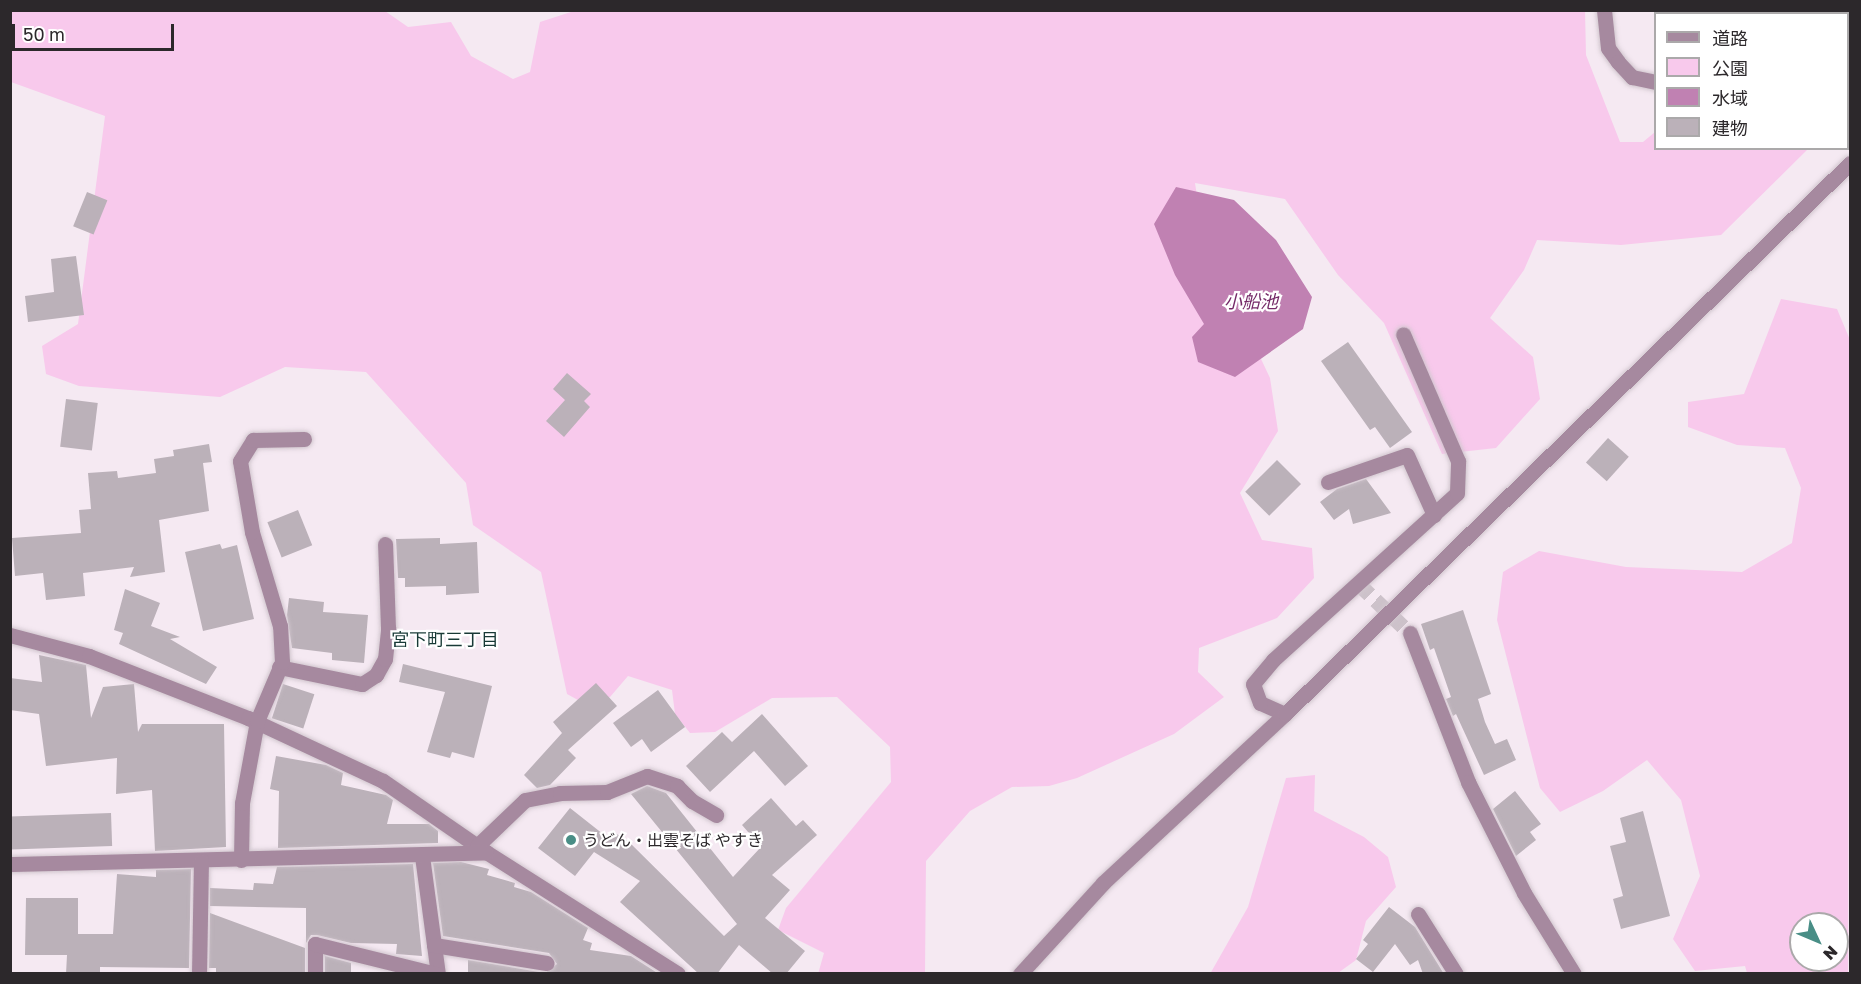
<!DOCTYPE html>
<meta charset="utf-8">
<style>
body{margin:0}
#map{position:relative;width:1861px;height:984px;overflow:hidden;background:#f5e9f2;font-family:"Golos Text","Noto Sans JP",sans-serif}
div>[style]{position:absolute}
.green>*{inset:0;background:#f8c9ec}
.water>*{inset:0;background:#c081b2}
.building>*{inset:0;background:#bbb1b9;transform-origin:0 0}
.minor-tunnel>*{height:15px;margin-top:-7.5px;transform-origin:0;background:repeating-linear-gradient(90deg,#cdc2ca 0 15px,transparent 0 23px)}
.roads{filter:drop-shadow(0 0 2px #d1c6ce) drop-shadow(0 0 2px #d1c6ce)}
.minor>*{height:15px;margin:-7.5px;padding:0 7.5px;transform-origin:7.5px;border-radius:7.5px;background:#a6899f}
.tertiary>*{height:15px;margin:-7.5px;padding:0 7.5px;transform-origin:7.5px;border-radius:7.5px;background:#a6899f}
.dots>*{width:16px;height:16px;translate:-50% -50%;box-sizing:border-box;border:3px solid #fff;border-radius:50%}
span{translate:-50% -50%;white-space:nowrap;text-align:center;line-height:1.15;-webkit-text-stroke:4.5px #fff;paint-order:stroke}
.poi-label{font-size:16px;color:#2c282b}
.left{translate:0 -50%;text-align:left}
.water-label{font-size:18px;color:#742967;font-style:italic}
.neighbourhood-label{font-size:18px;color:#183a36}
.frame{position:absolute;inset:0;border:12px solid #2c282b;pointer-events:none}
.legend{position:absolute;left:1654px;top:12px;width:195px;height:138px;box-sizing:border-box;background:#fff;border:2px solid #aba9aa;margin:0;padding:8px 10px;list-style:none;font-size:18px;color:#2c282b}
.legend li{display:flex;align-items:center;gap:12px;height:30px}
.legend b{width:30px;border:2px solid #aba9aa}
.north{position:absolute;left:1789px;top:912px;width:60px;height:60px;box-sizing:border-box;background:#fff;border:2px solid #aba9aa;border-radius:50%;rotate:134deg;font-size:16px;font-weight:700;line-height:24px;text-align:center;color:#2c282b}
.north::after{content:'';display:block;margin:auto;width:21px;height:27px;background:#498e86;clip-path:polygon(50% 0,100% 100%,50% 72%,0 100%)}
.scale{position:absolute;left:12px;top:24px;width:162px;height:27px;box-sizing:border-box;border:3px solid #2c282b;border-top:0;padding-left:8px;font-size:18px;line-height:21px;white-space:nowrap;color:#2c282b;-webkit-text-stroke:4px #fff;paint-order:stroke}
</style>
<div id="map">
<div class="green">
<i style="clip-path:polygon(11px 10px,385px 11px,408px 27px,451px 22px,471px 56px,513px 79px,530px 72px,540px 22px,574px 11px,1585px 10px,1586px 55px,1620px 142px,1643px 142px,1655px 132px,1656px 148px,1808px 149px,1721px 235px,1621px 245px,1537px 240px,1524px 270px,1490px 318px,1533px 357px,1540px 399px,1496px 448px,1442px 454px,1384px 323px,1338px 275px,1285px 199px,1195px 183px,1203px 236px,1270px 378px,1278px 431px,1240px 493px,1262px 540px,1312px 548px,1314px 578px,1277px 618px,1199px 648px,1198px 672px,1224px 697px,1174px 734px,1077px 778px,1049px 786px,1012px 787px,970px 811px,926px 861px,925px 973px,818px 974px,824px 953px,778px 930px,786px 908px,891px 782px,890px 747px,837px 697px,772px 698px,715px 732px,690px 733px,675px 714px,672px 690px,628px 676px,610px 697px,587px 705px,567px 694px,541px 572px,473px 525px,466px 483px,366px 372px,285px 367px,220px 397px,79px 386px,46px 374px,42px 346px,78px 324px,105px 116px,11px 82px)"></i>
<i style="clip-path:polygon(1803px 11px,1850px 11px,1848px 110px,1848px 14px,1800px 13px)"></i>
<i style="clip-path:polygon(evenodd,1781px 299px,1837px 309px,1850px 340px,1848px 973px,1747px 973px,1745px 966px,1695px 971px,1673px 939px,1700px 876px,1681px 800px,1647px 760px,1603px 791px,1560px 812px,1540px 788px,1497px 620px,1503px 572px,1539px 551px,1626px 567px,1742px 572px,1792px 543px,1801px 488px,1785px 448px,1737px 445px,1688px 427px,1688px 402px,1744px 394px,1781px 299px,1801px 924px,1837px 924px,1837px 960px,1801px 960px,1801px 924px)"></i>
<i style="clip-path:polygon(1315px 775px,1314px 811px,1364px 837px,1388px 857px,1396px 887px,1366px 921px,1356px 960px,1338px 973px,1210px 974px,1248px 907px,1286px 778px)"></i>
</div>
<div class="water">
<i style="clip-path:polygon(1176px 187px,1234px 200px,1276px 240px,1312px 297px,1303px 329px,1235px 377px,1198px 362px,1192px 337px,1204px 324px,1175px 275px,1154px 224px)"></i>
</div>
<div class="building">
<i style="left:87px;top:192px;width:22px;height:37px;rotate:22deg"></i>
<i style="clip-path:polygon(76px 256px,84px 315px,28px 322px,25px 296px,54px 292px,51px 259px)"></i>
<i style="clip-path:polygon(1348px 342px,1412px 432px,1390px 448px,1375px 427px,1370px 430px,1321px 361px)"></i>
<i style="clip-path:polygon(567px 373px,591px 394px,584px 401px,590px 407px,564px 437px,546px 421px,565px 400px,553px 389px)"></i>
<i style="left:66px;top:399px;width:32px;height:48px;rotate:7deg"></i>
<i style="left:1608px;top:438px;width:28px;height:33px;rotate:42deg"></i>
<i style="clip-path:polygon(209px 444px,212px 462px,203px 463px,209px 511px,159px 520px,165px 572px,130px 577px,134px 567px,83px 573px,85px 596px,46px 600px,43px 573px,15px 576px,12px 538px,81px 533px,79px 510px,91px 509px,88px 473px,117px 471px,118px 478px,156px 473px,154px 459px,174px 456px,173px 450px)"></i>
<i style="left:1277px;top:460px;width:34px;height:45px;rotate:45deg"></i>
<i style="clip-path:polygon(1366px 479px,1391px 513px,1353px 524px,1349px 509px,1334px 520px,1320px 502px,1337px 489px)"></i>
<i style="left:298px;top:510px;width:38px;height:33px;rotate:68deg"></i>
<i style="clip-path:polygon(440px 538px,440px 544px,477px 542px,479px 593px,446px 595px,446px 586px,405px 587px,405px 578px,398px 578px,396px 539px)"></i>
<i style="clip-path:polygon(220px 544px,222px 549px,237px 545px,254px 619px,203px 631px,185px 552px)"></i>
<i style="clip-path:polygon(125px 589px,160px 603px,151px 626px,180px 637px,170px 639px,217px 667px,206px 684px,119px 644px,123px 633px,114px 630px)"></i>
<i style="clip-path:polygon(289px 598px,324px 602px,323px 612px,368px 615px,364px 663px,332px 660px,332px 653px,292px 648px,287px 615px)"></i>
<i style="clip-path:polygon(1463px 610px,1491px 694px,1478px 699px,1485px 722px,1495px 744px,1507px 739px,1516px 760px,1484px 775px,1456px 714px,1453px 716px,1446px 699px,1451px 697px,1434px 648px,1430px 650px,1421px 624px)"></i>
<i style="clip-path:polygon(39px 655px,86px 665px,91px 718px,103px 687px,134px 684px,138px 732px,142px 724px,224px 724px,226px 847px,155px 851px,152px 790px,116px 794px,117px 758px,46px 766px,39px 714px,10px 710px,10px 678px,42px 682px)"></i>
<i style="clip-path:polygon(403px 664px,492px 686px,474px 758px,452px 752px,450px 758px,427px 752px,445px 692px,399px 682px)"></i>
<i style="clip-path:polygon(596px 683px,617px 706px,568px 750px,576px 758px,550px 785px,537px 788px,524px 775px,562px 733px,553px 722px)"></i>
<i style="left:283px;top:684px;width:33px;height:36px;rotate:18deg"></i>
<i style="clip-path:polygon(658px 690px,685px 727px,651px 752px,642px 739px,631px 747px,613px 723px)"></i>
<i style="clip-path:polygon(762px 714px,808px 766px,785px 786px,754px 751px,710px 792px,686px 766px,722px 732px,732px 742px)"></i>
<i style="clip-path:polygon(276px 756px,326px 765px,343px 773px,341px 785px,386px 795px,393px 800px,387px 824px,429px 824px,438px 831px,438px 843px,278px 848px,279px 791px,270px 789px)"></i>
<i style="clip-path:polygon(647px 786px,666px 793px,733px 877px,761px 847px,742px 825px,771px 798px,796px 826px,803px 820px,817px 835px,772px 875px,790px 890px,765px 918px,805px 951px,786px 974px,773px 974px,739px 945px,717px 974px,699px 974px,620px 902px,640px 881px,594px 852px,575px 876px,538px 848px,570px 808px,608px 838px,612px 831px,629px 842px,724px 936px,737px 924px,631px 794px)"></i>
<i style="clip-path:polygon(1515px 791px,1541px 824px,1530px 832px,1536px 840px,1516px 856px,1493px 809px)"></i>
<i style="clip-path:polygon(1643px 811px,1670px 916px,1621px 929px,1613px 899px,1623px 896px,1610px 846px,1626px 842px,1620px 818px)"></i>
<i style="left:111px;top:813px;width:33px;height:101px;rotate:88deg"></i>
<i style="clip-path:polygon(461px 862px,489px 869px,487px 875px,515px 883px,514px 887px,531px 892px,588px 928px,583px 940px,592px 943px,590px 950px,631px 956px,659px 974px,468px 974px,468px 960px,545px 973px,557px 964px,549px 953px,443px 936px,433px 863px)"></i>
<i style="clip-path:polygon(413px 864px,422px 956px,396px 954px,397px 944px,351px 943px,317px 935px,311px 935px,306px 943px,306px 908px,210px 906px,210px 888px,253px 890px,254px 883px,273px 884px,277px 867px)"></i>
<i style="clip-path:polygon(191px 869px,189px 968px,100px 967px,100px 974px,66px 974px,67px 955px,25px 955px,26px 898px,78px 898px,78px 934px,113px 934px,117px 874px,156px 877px,156px 870px)"></i>
<i style="clip-path:polygon(1389px 907px,1415px 927px,1444px 974px,1423px 974px,1418px 960px,1410px 965px,1395px 944px,1373px 972px,1356px 959px,1368px 944px,1363px 940px)"></i>
<i style="clip-path:polygon(210px 913px,305px 948px,305px 974px,216px 974px,216px 968px,209px 968px)"></i>
<i style="clip-path:polygon(325px 956px,351px 963px,351px 974px,325px 974px)"></i>
</div>
<div class="minor-tunnel">
<i style="left:1359px;top:584px;width:71px;rotate:43.9deg"></i>
</div>
<div class="roads">
<div class="minor">
<i style="left:1604px;top:10px;width:38px;rotate:84deg"></i>
<i style="left:1608px;top:48px;width:17px;rotate:54deg"></i>
<i style="left:1618px;top:62px;width:21px;rotate:47deg"></i>
<i style="left:1632px;top:77px;width:25px;rotate:12deg"></i>
<i style="left:1763px;top:14px;width:6px;rotate:-45deg"></i>
<i style="left:1328px;top:482px;width:83px;rotate:-18.9deg"></i>
<i style="left:1407px;top:455px;width:66px;rotate:65.8deg"></i>
<i style="left:1410px;top:633px;width:160px;rotate:68.7deg"></i>
<i style="left:1468px;top:782px;width:124px;rotate:63.2deg"></i>
<i style="left:1524px;top:893px;width:95px;rotate:58.3deg"></i>
<i style="left:10px;top:635px;width:82px;rotate:14.9deg"></i>
<i style="left:89px;top:656px;width:171px;rotate:21.3deg"></i>
<i style="left:248px;top:718px;width:149px;rotate:25deg"></i>
<i style="left:383px;top:781px;width:125px;rotate:34.6deg"></i>
<i style="left:486px;top:852px;width:227px;rotate:32.4deg"></i>
<i style="left:279px;top:667px;width:85px;rotate:11.6deg"></i>
<i style="left:362px;top:684px;width:17px;rotate:-33deg"></i>
<i style="left:376px;top:675px;width:18px;rotate:-61deg"></i>
<i style="left:385px;top:659px;width:31px;rotate:-84deg"></i>
<i style="left:388px;top:628px;width:84px;rotate:-92deg"></i>
<i style="left:1285px;top:714px;width:27px;rotate:-156deg"></i>
<i style="left:1260px;top:703px;width:20px;rotate:-110deg"></i>
<i style="left:1253px;top:684px;width:31px;rotate:-50deg"></i>
<i style="left:1273px;top:660px;width:248px;rotate:-42.2deg"></i>
<i style="left:1457px;top:493px;width:32px;rotate:-88deg"></i>
<i style="left:1458px;top:461px;width:138px;rotate:-113.4deg"></i>
<i style="left:477px;top:846px;width:66px;rotate:-43.8deg"></i>
<i style="left:525px;top:800px;width:36px;rotate:-11deg"></i>
<i style="left:560px;top:793px;width:47px;rotate:-1.2deg"></i>
<i style="left:607px;top:792px;width:43px;rotate:-21.8deg"></i>
<i style="left:647px;top:776px;width:32px;rotate:18deg"></i>
<i style="left:677px;top:786px;width:21px;rotate:45deg"></i>
<i style="left:692px;top:801px;width:28px;rotate:30deg"></i>
<i style="left:422px;top:856px;width:119px;rotate:82.3deg"></i>
<i style="left:241px;top:860px;width:57px;rotate:-89deg"></i>
<i style="left:242px;top:803px;width:83px;rotate:-79.6deg"></i>
<i style="left:257px;top:721px;width:64px;rotate:-67deg"></i>
<i style="left:282px;top:662px;width:36px;rotate:-93deg"></i>
<i style="left:280px;top:626px;width:98px;rotate:-106.6deg"></i>
<i style="left:252px;top:532px;width:72px;rotate:-99.6deg"></i>
<i style="left:240px;top:461px;width:25px;rotate:-58deg"></i>
<i style="left:253px;top:440px;width:51px;rotate:-1.1deg"></i>
<i style="left:10px;top:864px;width:476px;rotate:-1.4deg"></i>
<i style="left:1418px;top:914px;width:71px;rotate:57.7deg"></i>
<i style="left:434px;top:945px;width:114px;rotate:9.1deg"></i>
<i style="left:199px;top:974px;width:113px;rotate:-89deg"></i>
<i style="left:315px;top:974px;width:30px;rotate:-90deg"></i>
<i style="left:315px;top:944px;width:125px;rotate:13.9deg"></i>
</div>
<div class="tertiary">
<i style="left:1020px;top:974px;width:123px;rotate:-47.6deg"></i>
<i style="left:1103px;top:883px;width:248px;rotate:-42.9deg"></i>
<i style="left:1285px;top:714px;width:789px;rotate:-44.28deg"></i>
</div>
</div>
<div class="dots">
<i style="left:571px;top:840px;background:#498e86"></i>
</div>
<div class="poi-label">
<span class="left" style="left:583px;top:840px">うどん・出雲そば やすき</span>
</div>
<div class="water-label">
<span style="left:1251px;top:301px">小船池</span>
</div>
<div class="neighbourhood-label">
<span style="left:445px;top:639px">宮下町三丁目</span>
</div>
<div class="frame"></div>
<ul class="legend">
<li><b style="height:8px;background:#a6899f"></b>道路</li>
<li><b style="height:16px;background:#f8c9ec"></b>公園</li>
<li><b style="height:16px;background:#c081b2"></b>水域</li>
<li><b style="height:16px;background:#bbb1b9"></b>建物</li>
</ul>
<div class="north">N</div>
<div class="scale">50 m</div>
</div>
